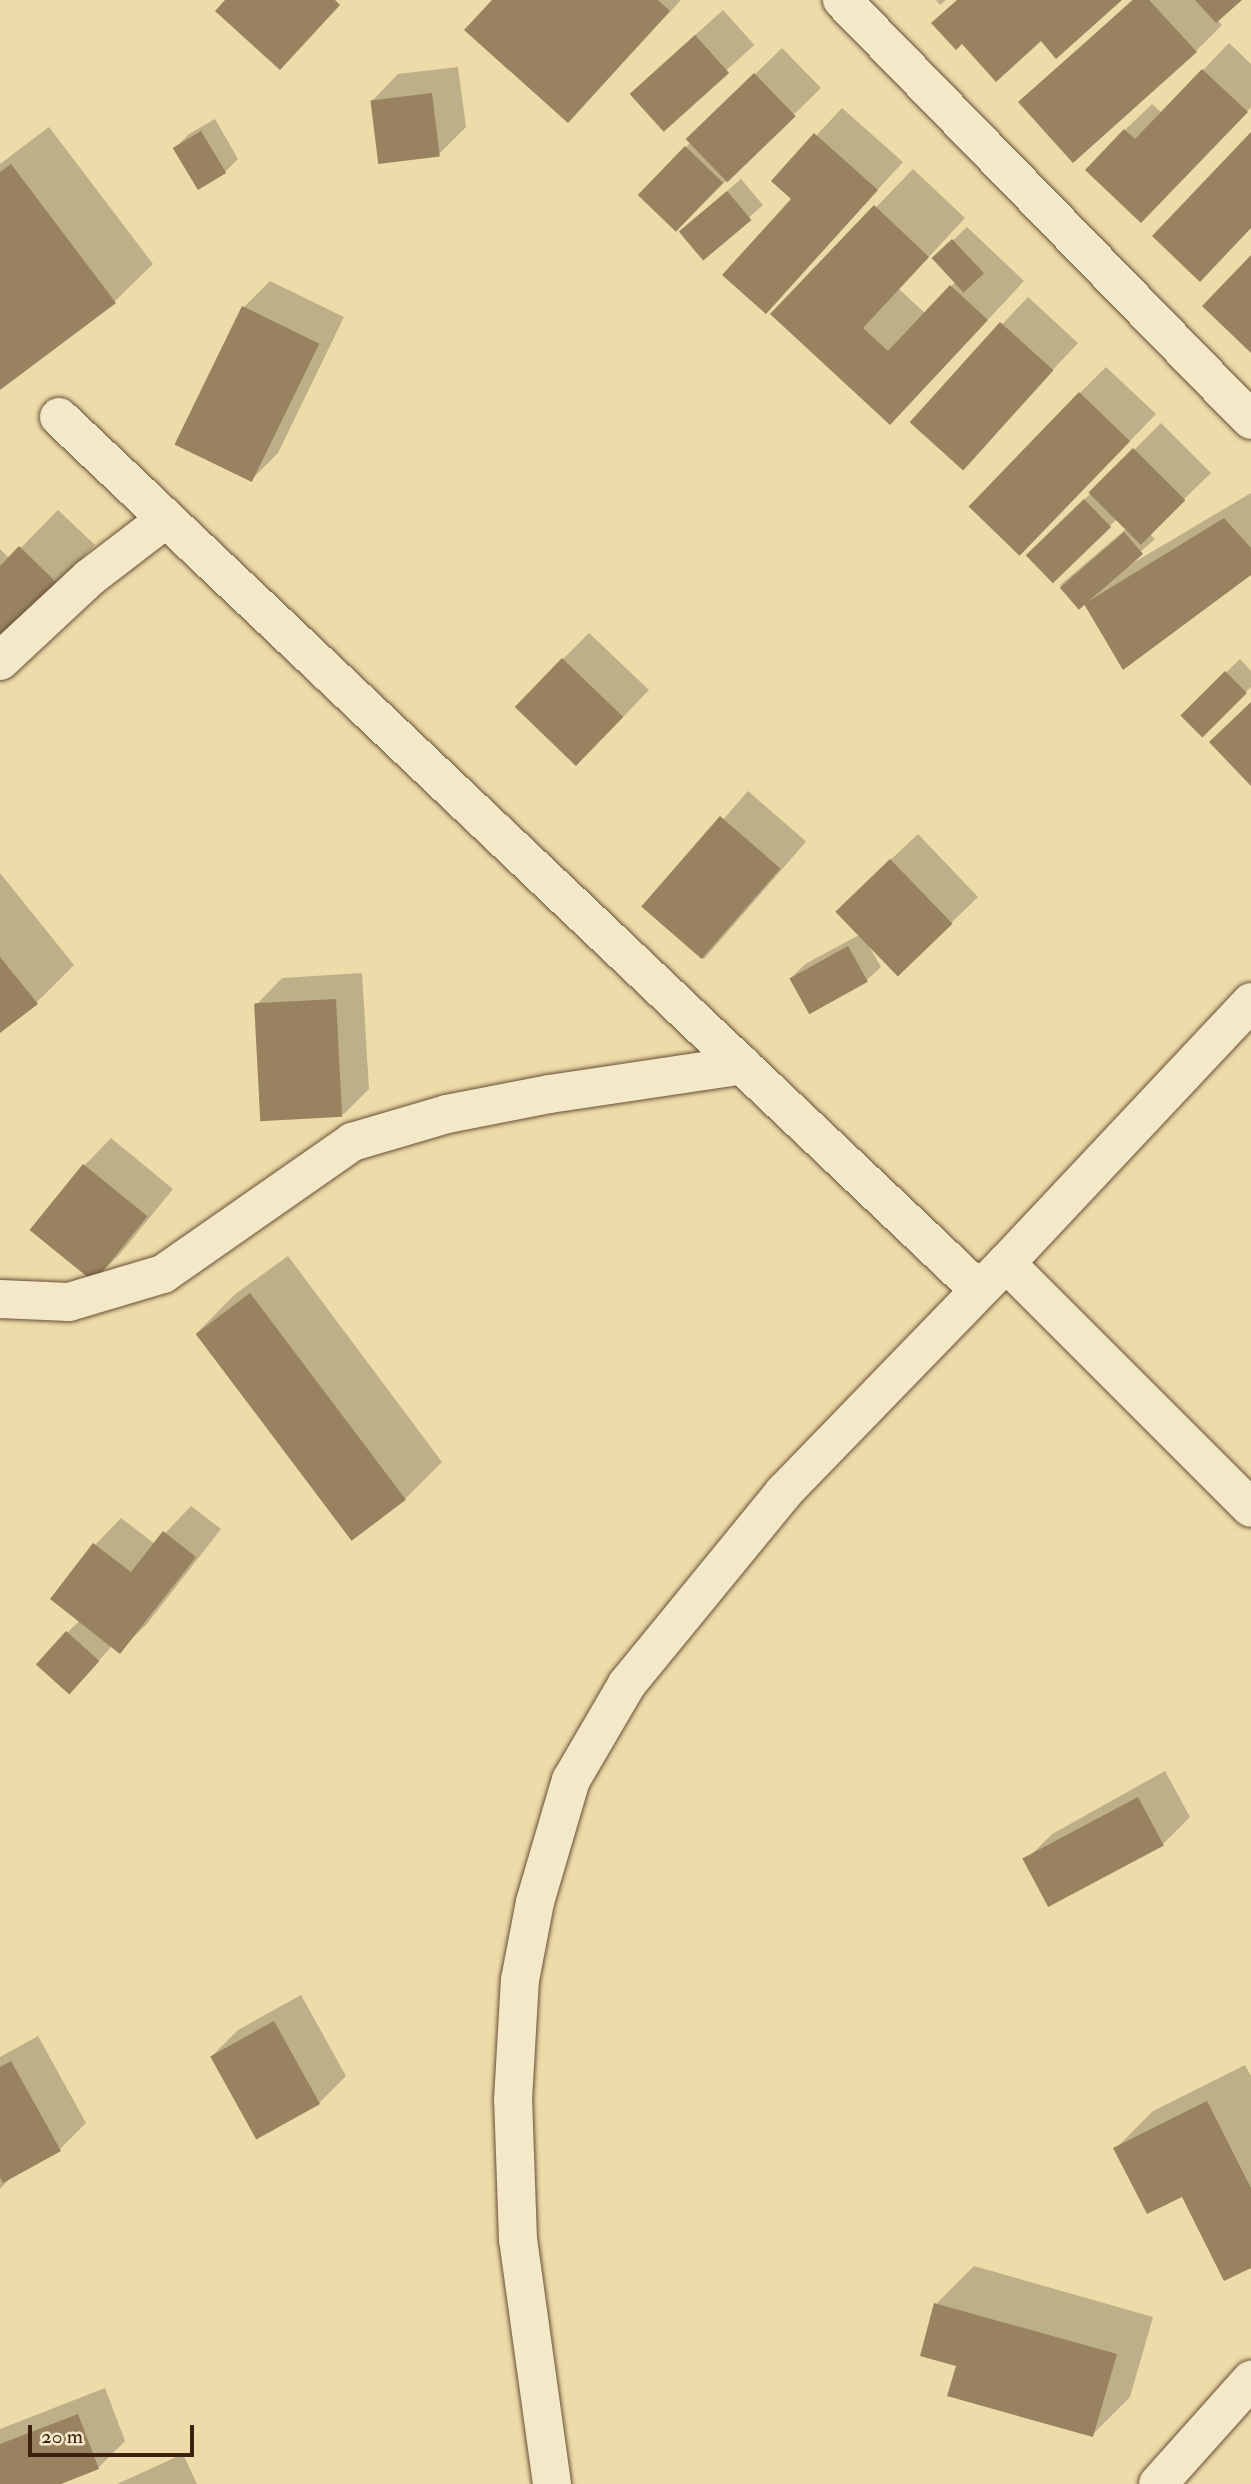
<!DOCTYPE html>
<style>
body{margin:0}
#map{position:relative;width:1251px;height:2484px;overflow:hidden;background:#eddba9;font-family:"IM FELL Double Pica",serif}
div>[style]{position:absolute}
.shadow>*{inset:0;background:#0003;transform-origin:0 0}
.building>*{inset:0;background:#988260;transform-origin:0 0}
.roads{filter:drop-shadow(0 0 2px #685036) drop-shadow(0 0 2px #685036)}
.minor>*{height:38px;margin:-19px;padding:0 19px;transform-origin:19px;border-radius:19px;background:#f3e8c7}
span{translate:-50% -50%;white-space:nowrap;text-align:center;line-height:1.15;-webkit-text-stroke:5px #f3e8c7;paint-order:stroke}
.scale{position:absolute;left:28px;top:2425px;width:166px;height:32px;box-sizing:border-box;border:4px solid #3c2110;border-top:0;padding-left:9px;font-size:21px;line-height:24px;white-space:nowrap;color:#3c2110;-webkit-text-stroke:5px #f3e8c7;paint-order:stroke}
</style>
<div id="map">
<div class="shadow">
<i style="clip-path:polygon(494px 0,681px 0,568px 121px)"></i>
<i style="clip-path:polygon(936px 0,946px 0,940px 5px)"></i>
<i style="clip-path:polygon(1132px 0,1239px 0,1217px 19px,1222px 25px,1196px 51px,1021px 102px)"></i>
<i style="left:723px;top:10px;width:47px;height:124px;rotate:48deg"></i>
<i style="clip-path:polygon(1229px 43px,1251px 64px,1251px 107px,1168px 194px,1125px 130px,1152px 104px,1162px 113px)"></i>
<i style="clip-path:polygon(782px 48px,821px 88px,677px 229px,640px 194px,691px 142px,688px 140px)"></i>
<i style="clip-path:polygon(458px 67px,466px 127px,439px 154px,372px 101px,398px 74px)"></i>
<i style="clip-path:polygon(842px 108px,903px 162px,766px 312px,793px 198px,774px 181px)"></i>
<i style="clip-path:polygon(215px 119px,238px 159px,225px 172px,175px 148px,189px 134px)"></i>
<i style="clip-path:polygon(49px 127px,153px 264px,115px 301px,0 388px,0 164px)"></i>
<i style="clip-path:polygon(913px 169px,965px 218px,899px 289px,926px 314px,956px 281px,935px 258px,967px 227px,1024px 281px,927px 385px,773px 314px)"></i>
<i style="clip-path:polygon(741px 179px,763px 205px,703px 258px,695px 219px)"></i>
<i style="clip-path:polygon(270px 281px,344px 317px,278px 453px,251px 480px,243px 308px)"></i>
<i style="clip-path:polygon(1028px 297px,1078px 343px,986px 441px,911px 421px)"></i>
<i style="clip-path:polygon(1106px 367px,1156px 414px,1047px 527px,1080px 393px)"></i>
<i style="clip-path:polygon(1161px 423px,1211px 473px,1149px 533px,1155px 539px,1116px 573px,1251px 493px,1251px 573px,1086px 605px,1107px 583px,1106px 581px,1059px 586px,1126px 529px,1117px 519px,1052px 581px,1028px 556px)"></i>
<i style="clip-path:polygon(58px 510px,95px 545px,0 641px,0 549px,10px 559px)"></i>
<i style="clip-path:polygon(589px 633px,649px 690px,603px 738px,563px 659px)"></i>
<i style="clip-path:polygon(1240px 659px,1251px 671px,1251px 687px,1201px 735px,1182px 715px)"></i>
<i style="left:748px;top:791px;width:77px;height:156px;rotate:41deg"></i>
<i style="clip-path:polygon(918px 834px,978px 897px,951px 923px,870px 948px,881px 967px,867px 980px,811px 1012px,791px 978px,805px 964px,859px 935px,864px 885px)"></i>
<i style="clip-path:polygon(0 873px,74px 965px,37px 1002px,0 1031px)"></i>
<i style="clip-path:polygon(362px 973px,369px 1089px,343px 1115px,256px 1005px,282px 978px)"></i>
<i style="clip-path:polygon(111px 1138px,173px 1189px,120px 1254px,94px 1280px,32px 1230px,85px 1165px)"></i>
<i style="clip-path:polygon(288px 1256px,442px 1462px,404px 1500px,197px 1333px,234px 1295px)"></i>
<i style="clip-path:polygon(191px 1506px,221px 1529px,146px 1625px,119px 1651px,112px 1646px,82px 1679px,67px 1633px,80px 1620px,95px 1545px,121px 1518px,155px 1544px)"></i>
<i style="clip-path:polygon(1165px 1771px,1190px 1817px,1163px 1844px,1026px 1860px,1052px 1834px)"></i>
<i style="clip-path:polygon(301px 1995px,346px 2076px,319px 2103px,212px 2056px,238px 2030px)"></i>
<i style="clip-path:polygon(38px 2036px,86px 2123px,60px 2149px,14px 2174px,0 2189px,0 2057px)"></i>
<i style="clip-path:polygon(1245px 2065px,1251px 2076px,1251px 2266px,1182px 2194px,1116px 2148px,1153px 2111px)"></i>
<i style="clip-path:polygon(974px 2266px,1153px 2317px,1130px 2397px,1092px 2435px,958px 2364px,936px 2304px)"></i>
<i style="clip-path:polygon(105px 2388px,125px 2441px,98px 2468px,56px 2484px,0 2484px,0 2429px)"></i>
<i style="clip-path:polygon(183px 2454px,197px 2484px,117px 2484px)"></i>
</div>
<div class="building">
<i style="clip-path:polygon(225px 0,335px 0,340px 5px,280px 70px,215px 11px)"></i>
<i style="clip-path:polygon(492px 0,658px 0,670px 11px,568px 123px,464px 30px)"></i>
<i style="clip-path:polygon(957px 0,1122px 0,1056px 59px,1041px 41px,996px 82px,962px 44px,956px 50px,931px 23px)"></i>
<i style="clip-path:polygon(1133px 0,1149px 0,1197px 52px,1073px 163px,1018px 102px)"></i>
<i style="clip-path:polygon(1195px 0,1242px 0,1216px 23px)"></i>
<i style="left:695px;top:35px;width:51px;height:88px;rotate:48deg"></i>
<i style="clip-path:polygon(1202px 69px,1248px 112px,1141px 223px,1085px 170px,1124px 129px,1135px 139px)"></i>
<i style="left:754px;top:73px;width:60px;height:95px;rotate:46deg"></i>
<i style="left:432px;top:93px;width:64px;height:62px;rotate:83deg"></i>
<i style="left:201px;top:131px;width:49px;height:33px;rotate:59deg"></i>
<i style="clip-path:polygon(1251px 132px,1251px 228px,1200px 282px,1152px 236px)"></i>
<i style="clip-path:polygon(814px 133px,878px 190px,766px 314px,722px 275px,791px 199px,771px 181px)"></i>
<i style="left:685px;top:146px;width:53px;height:68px;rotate:44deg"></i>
<i style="clip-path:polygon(11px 164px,116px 303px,0 390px,0 172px)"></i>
<i style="left:727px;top:191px;width:38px;height:63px;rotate:50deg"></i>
<i style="clip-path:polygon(874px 205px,929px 257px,863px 328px,888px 351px,950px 285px,988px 320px,890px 425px,770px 314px)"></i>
<i style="left:952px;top:239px;width:47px;height:28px;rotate:47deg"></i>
<i style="clip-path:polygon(1251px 255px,1251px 353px,1202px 306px)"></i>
<i style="left:242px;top:306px;width:86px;height:154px;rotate:26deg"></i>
<i style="left:1000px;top:322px;width:72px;height:135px;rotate:42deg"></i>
<i style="left:1079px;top:392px;width:71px;height:159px;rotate:44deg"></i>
<i style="left:1133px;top:448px;width:74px;height:63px;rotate:45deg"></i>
<i style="left:1084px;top:499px;width:39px;height:81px;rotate:46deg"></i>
<i style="clip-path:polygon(1224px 518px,1251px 548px,1251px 575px,1123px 670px,1084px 604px)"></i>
<i style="left:1124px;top:532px;width:29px;height:85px;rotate:49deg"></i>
<i style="clip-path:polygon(19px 546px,58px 584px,0 643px,0 566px)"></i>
<i style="left:562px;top:658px;width:85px;height:68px;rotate:44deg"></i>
<i style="left:1225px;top:671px;width:31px;height:63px;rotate:45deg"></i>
<i style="clip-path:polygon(1251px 702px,1251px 786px,1209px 742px)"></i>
<i style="left:720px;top:816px;width:80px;height:120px;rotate:41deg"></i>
<i style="left:890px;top:859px;width:90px;height:76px;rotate:46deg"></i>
<i style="left:848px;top:946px;width:41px;height:67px;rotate:61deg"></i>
<i style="clip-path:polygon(0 957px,38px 1004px,0 1033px)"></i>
<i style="left:336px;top:999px;width:118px;height:82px;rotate:87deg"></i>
<i style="left:83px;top:1164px;width:83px;height:85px;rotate:39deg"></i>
<i style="left:250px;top:1293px;width:259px;height:68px;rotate:53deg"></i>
<i style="clip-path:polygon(163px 1531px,196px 1557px,120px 1654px,50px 1599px,93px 1543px,131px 1572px)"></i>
<i style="left:66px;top:1631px;width:45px;height:45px;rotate:42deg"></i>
<i style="left:1138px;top:1797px;width:55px;height:131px;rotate:62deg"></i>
<i style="left:274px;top:2021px;width:95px;height:73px;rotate:61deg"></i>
<i style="clip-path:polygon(11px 2061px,61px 2151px,3px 2183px,0 2177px,0 2067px)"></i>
<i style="clip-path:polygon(1207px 2101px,1251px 2188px,1251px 2268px,1224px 2281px,1182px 2197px,1147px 2214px,1113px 2148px)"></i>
<i style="clip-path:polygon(934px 2303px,1117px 2354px,1093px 2437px,947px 2396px,956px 2366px,920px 2356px)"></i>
<i style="clip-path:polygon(78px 2414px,99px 2469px,61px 2484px,0 2484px,0 2444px)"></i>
</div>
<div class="roads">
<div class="minor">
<i style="left:842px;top:0;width:586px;rotate:45.76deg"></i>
<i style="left:59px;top:417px;width:1268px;rotate:43.5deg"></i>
<i style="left:0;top:661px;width:122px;rotate:-43deg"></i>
<i style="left:89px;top:578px;width:97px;rotate:-37.5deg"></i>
<i style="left:1006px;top:1263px;width:346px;rotate:45deg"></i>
<i style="left:0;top:1299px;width:69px;rotate:2.5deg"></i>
<i style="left:69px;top:1302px;width:98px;rotate:-16.6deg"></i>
<i style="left:163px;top:1274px;width:231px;rotate:-34.9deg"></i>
<i style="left:352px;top:1142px;width:99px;rotate:-16.4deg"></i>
<i style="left:447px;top:1114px;width:105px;rotate:-11deg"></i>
<i style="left:550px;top:1094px;width:195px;rotate:-8.5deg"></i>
<i style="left:552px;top:2484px;width:246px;rotate:-97.9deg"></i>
<i style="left:518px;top:2240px;width:140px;rotate:-92deg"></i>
<i style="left:513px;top:2100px;width:120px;rotate:-86.7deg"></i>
<i style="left:520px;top:1980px;width:79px;rotate:-79.1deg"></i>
<i style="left:535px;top:1902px;width:127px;rotate:-73.6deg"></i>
<i style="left:571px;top:1780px;width:111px;rotate:-59.7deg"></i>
<i style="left:627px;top:1684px;width:248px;rotate:-50.7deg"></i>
<i style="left:784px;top:1492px;width:319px;rotate:-45.9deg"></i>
<i style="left:1006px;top:1263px;width:358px;rotate:-46.8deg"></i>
<i style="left:1158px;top:2484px;width:140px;rotate:-48.2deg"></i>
</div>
</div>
<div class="scale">20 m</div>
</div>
